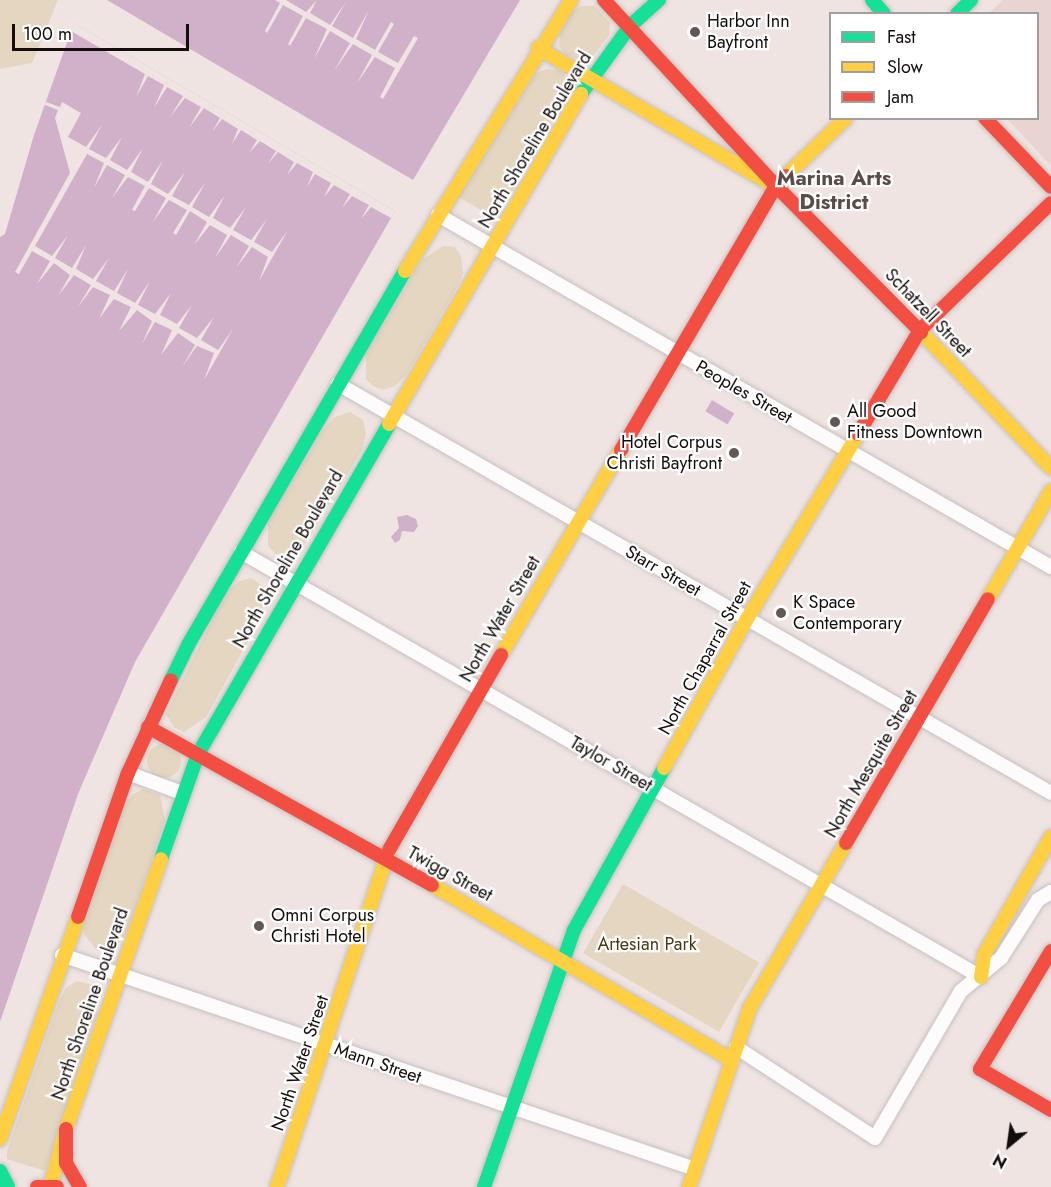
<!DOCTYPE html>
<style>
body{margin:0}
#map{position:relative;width:1051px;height:1187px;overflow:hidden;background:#efe4e2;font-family:Jost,sans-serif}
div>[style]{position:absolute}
.built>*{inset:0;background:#e8d5d1}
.green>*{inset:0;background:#e4d6c0;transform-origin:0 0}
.round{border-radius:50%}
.water>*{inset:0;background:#d0b1c9;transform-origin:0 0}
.pier>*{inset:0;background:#efe4e2}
.roads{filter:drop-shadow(0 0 2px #c8c0be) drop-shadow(0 0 2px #c8c0be)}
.street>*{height:14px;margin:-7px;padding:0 7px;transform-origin:7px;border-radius:7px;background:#fdfbfb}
.fast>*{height:14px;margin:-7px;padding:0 7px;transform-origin:7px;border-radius:7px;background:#16e098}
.slow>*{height:14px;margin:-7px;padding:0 7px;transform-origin:7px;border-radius:7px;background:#ffcf43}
.jam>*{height:14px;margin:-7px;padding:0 7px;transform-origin:7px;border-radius:7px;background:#f24e42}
.dots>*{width:16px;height:16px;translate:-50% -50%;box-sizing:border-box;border:3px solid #fff;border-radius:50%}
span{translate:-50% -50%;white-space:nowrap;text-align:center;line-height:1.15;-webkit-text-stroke:4.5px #fff;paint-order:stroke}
.poi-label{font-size:18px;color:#130d0c}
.left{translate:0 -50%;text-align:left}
.right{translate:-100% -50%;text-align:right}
.street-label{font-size:18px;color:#130d0c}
.park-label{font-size:18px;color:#483913}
.quarter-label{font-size:21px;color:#5a4b48;font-weight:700}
.legend{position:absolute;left:829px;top:12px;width:210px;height:108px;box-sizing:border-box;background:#fff;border:2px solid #a19e9e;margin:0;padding:8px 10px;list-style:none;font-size:18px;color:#130d0c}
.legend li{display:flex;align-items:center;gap:12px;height:30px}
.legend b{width:30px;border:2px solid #a19e9e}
.north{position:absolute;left:979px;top:1115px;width:60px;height:60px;-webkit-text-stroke:4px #fff;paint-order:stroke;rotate:209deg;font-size:16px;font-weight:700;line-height:24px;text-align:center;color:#130d0c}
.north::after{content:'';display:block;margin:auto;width:21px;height:27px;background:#130d0c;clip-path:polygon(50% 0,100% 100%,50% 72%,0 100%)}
.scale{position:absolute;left:12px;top:24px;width:177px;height:27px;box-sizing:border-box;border:3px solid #130d0c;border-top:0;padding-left:8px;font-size:18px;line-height:21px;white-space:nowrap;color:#130d0c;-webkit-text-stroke:4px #fff;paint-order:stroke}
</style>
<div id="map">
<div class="built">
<i style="clip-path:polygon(1003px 0,1051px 0,1051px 166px,1007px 119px,1038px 118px,1038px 14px,989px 13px)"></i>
</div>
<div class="green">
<i style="clip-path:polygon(0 0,58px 0,32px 63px,0 69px)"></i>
<i style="clip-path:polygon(581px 6px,595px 6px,610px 23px,609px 35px,593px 56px,584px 60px,566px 55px,559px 46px,560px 32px,572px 12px)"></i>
<i style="clip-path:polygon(547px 69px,559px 70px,565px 75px,567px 94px,497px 219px,458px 197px,536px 73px)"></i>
<i style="clip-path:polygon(443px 246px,455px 247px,461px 256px,463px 273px,459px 284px,407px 374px,395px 386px,383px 390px,373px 386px,366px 379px,366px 353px,422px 260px)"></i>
<i style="clip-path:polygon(350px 412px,363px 420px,366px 435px,362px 450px,306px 543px,294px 552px,276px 554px,268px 546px,268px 521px,324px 428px,335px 417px)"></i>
<i style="clip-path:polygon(251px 578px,267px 589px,261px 618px,206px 717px,184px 732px,174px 727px,166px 714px,225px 594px,239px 581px)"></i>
<i class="round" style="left:147px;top:744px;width:34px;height:34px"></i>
<i style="clip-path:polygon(143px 789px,160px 795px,165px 821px,126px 934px,115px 947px,97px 951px,84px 934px,84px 918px,123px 807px,132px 795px)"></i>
<i style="left:623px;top:884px;width:157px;height:80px;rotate:30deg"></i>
<i style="clip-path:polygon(77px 981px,92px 985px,99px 998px,97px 1016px,45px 1171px,7px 1159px,7px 1151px,59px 1001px,66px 988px)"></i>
</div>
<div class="water">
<i style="clip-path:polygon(107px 0,520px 0,413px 180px)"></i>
<i style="clip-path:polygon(74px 23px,395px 211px,135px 662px,78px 794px,0 1022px,0 237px,5px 234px,34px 135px)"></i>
<i style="left:712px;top:400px;width:26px;height:13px;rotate:31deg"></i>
<i style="clip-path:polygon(407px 515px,416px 519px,418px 526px,414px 532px,402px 531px,400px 540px,395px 543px,391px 537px,399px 528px,397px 517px)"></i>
</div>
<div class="pier">
<i style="clip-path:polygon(275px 0,286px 0,306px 12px,317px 0,310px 13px,330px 25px,347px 0,332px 26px,353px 38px,369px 10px,356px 39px,375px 50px,391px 22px,394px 24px,378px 52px,398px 63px,414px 36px,418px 38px,383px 99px,380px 97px,395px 68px,375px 57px,357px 83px,372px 55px,353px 44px,334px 71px,350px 43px,330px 31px,314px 59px,327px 29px,306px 18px,290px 46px,288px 44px,303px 16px,283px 5px,267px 33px,265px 31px,280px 3px)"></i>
<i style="clip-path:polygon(74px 23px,395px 211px,391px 218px,371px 207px,361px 219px,369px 205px,352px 196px,342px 208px,350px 194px,334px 185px,324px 197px,331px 183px,315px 174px,307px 187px,313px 172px,297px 163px,287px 175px,294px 162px,278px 152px,268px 164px,276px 151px,260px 141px,249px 153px,257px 140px,241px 130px,232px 144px,238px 129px,222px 119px,212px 132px,220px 118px,204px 108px,189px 128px,201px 107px,185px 98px,170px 117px,183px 96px,167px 87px,154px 108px,164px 85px,148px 76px,136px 97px,145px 74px,71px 31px)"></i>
<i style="clip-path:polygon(46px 102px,60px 107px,62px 102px,81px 113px,68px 137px,86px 147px,102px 125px,89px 149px,106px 158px,122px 137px,110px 160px,127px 170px,143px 148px,131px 172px,148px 182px,163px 160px,151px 184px,168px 194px,185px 172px,172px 196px,189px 205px,205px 183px,192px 207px,209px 217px,225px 195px,213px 218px,230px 228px,246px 207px,233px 230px,251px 240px,267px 219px,254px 242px,272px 252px,288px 230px,259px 281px,268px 257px,252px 247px,236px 268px,249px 246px,231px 235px,215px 258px,227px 235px,210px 225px,194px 245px,207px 222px,190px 211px,176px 235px,173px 233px,187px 210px,169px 200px,153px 222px,166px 198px,149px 188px,135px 211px,132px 210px,145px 186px,128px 177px,112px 198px,125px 175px,107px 165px,94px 188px,104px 163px,87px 154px,35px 246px,52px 256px,68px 235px,55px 258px,72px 268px,86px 245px,76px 269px,93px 279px,109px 258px,96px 281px,114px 291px,128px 269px,117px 293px,135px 303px,150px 281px,138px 305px,155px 314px,171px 293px,160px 315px,177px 324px,192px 305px,179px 328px,197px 338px,214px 317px,201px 340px,218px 350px,233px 329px,204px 380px,214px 353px,197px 346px,182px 367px,195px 345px,178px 333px,161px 355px,172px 330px,155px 322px,142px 344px,152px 321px,137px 310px,119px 331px,131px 307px,114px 299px,99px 319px,110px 295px,93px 287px,78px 307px,91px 285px,74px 275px,58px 296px,70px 275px,54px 263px,37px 284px,50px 261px,32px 251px,19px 274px,15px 272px,70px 173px,55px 118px,58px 110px,45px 105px)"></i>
</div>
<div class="roads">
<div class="street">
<i style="left:438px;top:215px;width:707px;rotate:29.87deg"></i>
<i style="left:338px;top:384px;width:822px;rotate:29.84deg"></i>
<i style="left:241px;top:552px;width:853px;rotate:29.87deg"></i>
<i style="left:128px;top:773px;width:58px;rotate:20.3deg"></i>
<i style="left:62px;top:955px;width:668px;rotate:18.68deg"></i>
<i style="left:736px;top:1047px;width:166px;rotate:33.2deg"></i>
<i style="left:875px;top:1138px;width:170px;rotate:-59.7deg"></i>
<i style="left:961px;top:991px;width:52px;rotate:-39.5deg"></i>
<i style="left:1001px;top:958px;width:69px;rotate:-57.5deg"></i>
<i style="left:1038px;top:900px;width:15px;rotate:-32deg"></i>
</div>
<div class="fast">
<i style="left:872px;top:0;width:18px;rotate:49deg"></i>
<i style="left:957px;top:14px;width:20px;rotate:-45deg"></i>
<i style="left:581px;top:94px;width:84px;rotate:-54.2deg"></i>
<i style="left:630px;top:26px;width:39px;rotate:-42deg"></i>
<i style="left:171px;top:680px;width:39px;rotate:-64deg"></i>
<i style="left:188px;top:645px;width:432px;rotate:-59.9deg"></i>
<i style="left:161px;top:859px;width:111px;rotate:-70.6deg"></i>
<i style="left:198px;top:754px;width:381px;rotate:-59.9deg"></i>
<i style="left:0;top:1171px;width:18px;rotate:63deg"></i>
<i style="left:484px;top:1187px;width:272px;rotate:-70.7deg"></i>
<i style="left:574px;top:930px;width:185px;rotate:-60.9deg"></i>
</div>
<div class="slow">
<i style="left:538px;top:48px;width:268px;rotate:30.3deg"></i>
<i style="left:786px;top:176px;width:83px;rotate:-44deg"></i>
<i style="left:405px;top:271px;width:318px;rotate:-58.5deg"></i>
<i style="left:921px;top:332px;width:188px;rotate:46.3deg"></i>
<i style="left:389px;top:424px;width:382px;rotate:-59.8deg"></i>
<i style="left:988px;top:599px;width:125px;rotate:-59.7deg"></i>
<i style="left:501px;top:655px;width:238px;rotate:-59.7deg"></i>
<i style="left:664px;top:768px;width:171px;rotate:-60.9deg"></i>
<i style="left:747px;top:619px;width:216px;rotate:-59deg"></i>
<i style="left:432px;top:885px;width:346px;rotate:30.3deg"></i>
<i style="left:981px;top:977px;width:22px;rotate:-82deg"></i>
<i style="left:984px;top:955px;width:136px;rotate:-60.4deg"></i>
<i style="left:0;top:1139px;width:235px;rotate:-70.6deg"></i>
<i style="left:52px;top:1180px;width:53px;rotate:-74.6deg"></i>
<i style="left:66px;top:1129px;width:286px;rotate:-70.6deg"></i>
<i style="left:277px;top:1187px;width:355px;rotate:-71.6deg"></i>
<i style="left:689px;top:1187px;width:189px;rotate:-71.2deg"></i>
<i style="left:750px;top:1008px;width:191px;rotate:-59.8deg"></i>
</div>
<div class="jam">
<i style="left:604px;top:0;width:253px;rotate:47.2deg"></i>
<i style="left:776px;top:186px;width:206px;rotate:45.2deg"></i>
<i style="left:985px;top:118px;width:95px;rotate:46.3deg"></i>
<i style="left:858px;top:434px;width:121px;rotate:-59.2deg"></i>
<i style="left:920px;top:330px;width:182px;rotate:-44.1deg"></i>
<i style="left:621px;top:450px;width:306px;rotate:-59.6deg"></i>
<i style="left:776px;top:186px;width:14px;rotate:-45deg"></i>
<i style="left:148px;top:727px;width:325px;rotate:29.1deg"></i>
<i style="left:846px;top:843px;width:282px;rotate:-59.8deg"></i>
<i style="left:389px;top:850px;width:225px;rotate:-60.1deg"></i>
<i style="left:78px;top:917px;width:152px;rotate:-70.9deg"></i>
<i style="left:128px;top:773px;width:102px;rotate:-65.2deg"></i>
<i style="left:1051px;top:951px;width:138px;rotate:121deg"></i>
<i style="left:980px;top:1069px;width:82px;rotate:30deg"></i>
<i style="left:66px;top:1129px;width:34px;rotate:90deg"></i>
<i style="left:66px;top:1163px;width:28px;rotate:60deg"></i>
<i style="left:37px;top:1187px;width:20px"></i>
</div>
</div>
<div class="dots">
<i style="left:695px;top:32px;background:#605857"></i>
<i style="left:835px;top:422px;background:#605857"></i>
<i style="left:734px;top:453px;background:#605857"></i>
<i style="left:781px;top:613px;background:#605857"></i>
<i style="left:259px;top:926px;background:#605857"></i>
</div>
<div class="poi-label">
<span class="left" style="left:707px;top:32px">Harbor Inn<br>Bayfront</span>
<span class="left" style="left:847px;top:422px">All Good<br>Fitness Downtown</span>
<span class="right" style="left:722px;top:453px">Hotel Corpus<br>Christi Bayfront</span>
<span class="left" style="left:793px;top:613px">K Space<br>Contemporary</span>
<span class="left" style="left:271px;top:926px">Omni Corpus<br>Christi Hotel</span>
</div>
<div class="street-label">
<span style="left:535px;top:140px;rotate:-59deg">North Shoreline Boulevard</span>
<span style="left:928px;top:313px;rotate:46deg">Schatzell Street</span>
<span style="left:744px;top:392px;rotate:30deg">Peoples Street</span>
<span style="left:288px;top:559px;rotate:-60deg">North Shoreline Boulevard</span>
<span style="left:663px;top:571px;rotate:30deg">Starr Street</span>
<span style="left:500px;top:619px;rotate:-60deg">North Water Street</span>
<span style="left:705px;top:658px;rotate:-61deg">North Chaparral Street</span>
<span style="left:611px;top:764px;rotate:30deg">Taylor Street</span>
<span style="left:871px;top:764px;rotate:-60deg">North Mesquite Street</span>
<span style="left:450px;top:874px;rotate:29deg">Twigg Street</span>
<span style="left:90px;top:1004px;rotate:-71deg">North Shoreline Boulevard</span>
<span style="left:300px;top:1063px;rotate:-71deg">North Water Street</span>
<span style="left:378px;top:1063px;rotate:19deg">Mann Street</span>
</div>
<div class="park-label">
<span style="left:647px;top:944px">Artesian Park</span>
</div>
<div class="quarter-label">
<span style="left:834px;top:190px">Marina Arts<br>District</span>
</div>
<ul class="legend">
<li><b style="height:8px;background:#16e098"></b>Fast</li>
<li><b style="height:8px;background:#ffcf43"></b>Slow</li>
<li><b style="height:8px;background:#f24e42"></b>Jam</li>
</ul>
<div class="north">N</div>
<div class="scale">100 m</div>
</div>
